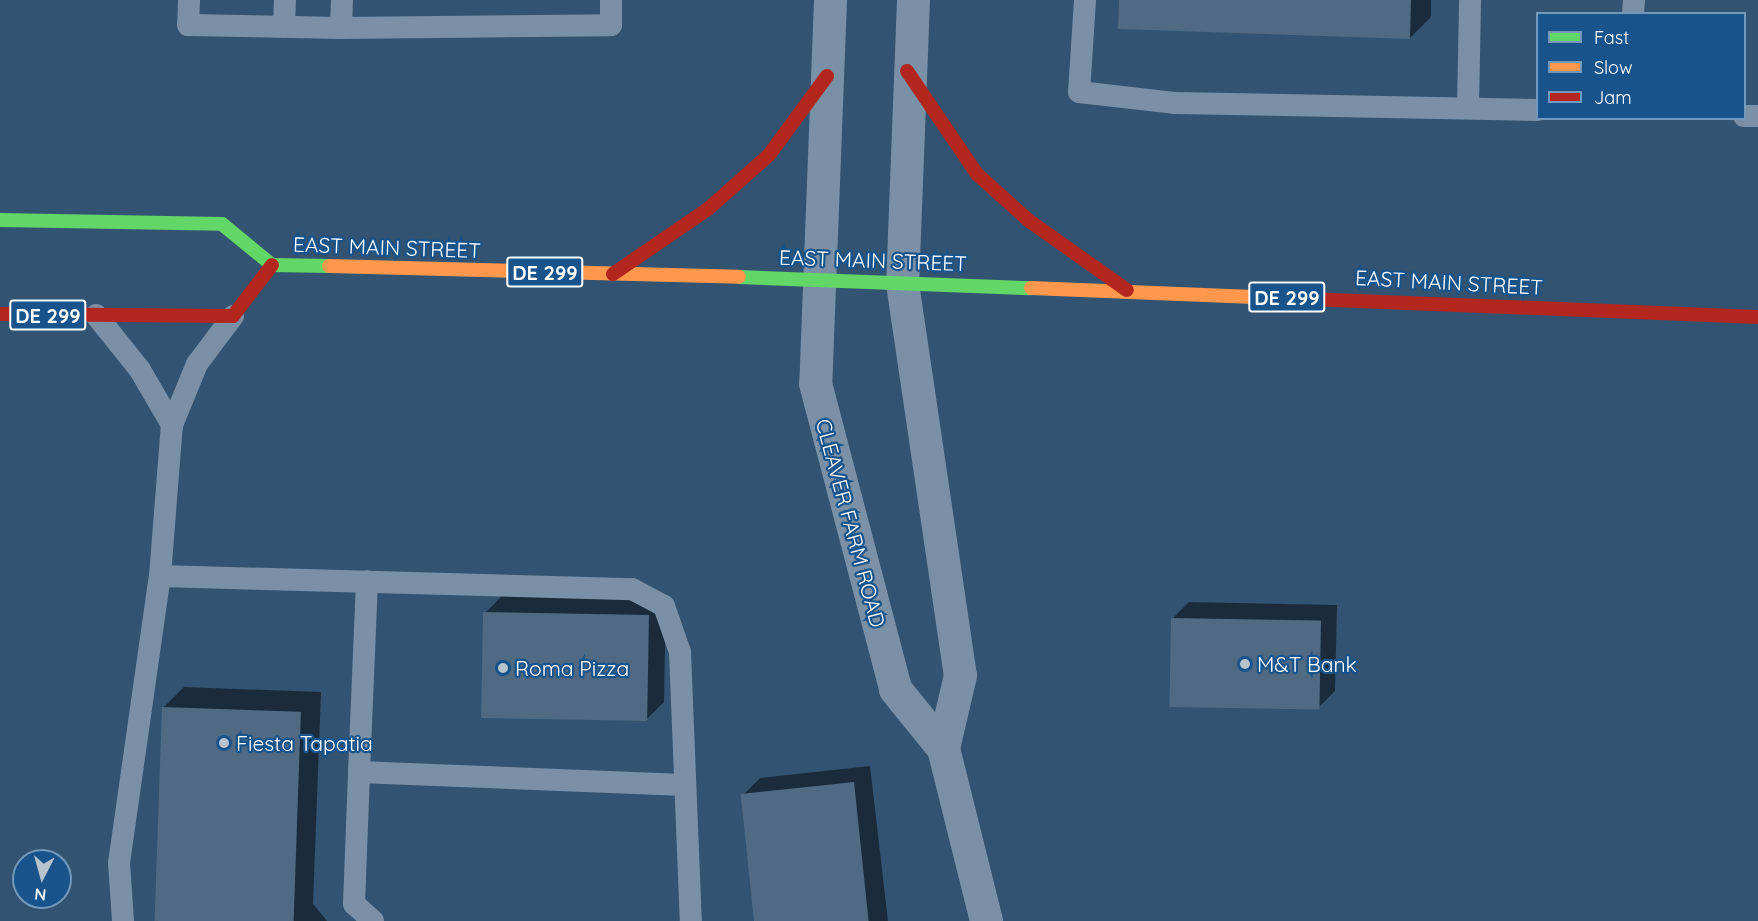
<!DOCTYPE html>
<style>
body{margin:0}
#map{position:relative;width:1758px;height:921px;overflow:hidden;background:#325371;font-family:Quicksand,sans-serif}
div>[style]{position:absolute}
.shadow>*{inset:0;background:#0007}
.building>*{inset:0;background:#4f6a82;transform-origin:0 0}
.lane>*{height:22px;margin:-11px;padding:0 11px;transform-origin:11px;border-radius:11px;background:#7990a6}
.street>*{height:33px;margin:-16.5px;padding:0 16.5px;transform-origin:16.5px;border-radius:16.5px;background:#7990a6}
.fast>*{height:14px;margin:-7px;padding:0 7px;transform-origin:7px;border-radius:7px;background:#63d668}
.slow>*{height:14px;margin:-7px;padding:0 7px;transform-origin:7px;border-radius:7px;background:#ff974d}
.jam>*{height:14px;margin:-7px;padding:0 7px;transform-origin:7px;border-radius:7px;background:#b3261e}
.dots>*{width:16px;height:16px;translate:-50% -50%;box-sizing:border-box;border:3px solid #18548b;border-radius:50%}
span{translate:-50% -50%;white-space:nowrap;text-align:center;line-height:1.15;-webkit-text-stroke:4.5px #18548b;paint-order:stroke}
.shield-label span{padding:2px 4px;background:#18548b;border:2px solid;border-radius:4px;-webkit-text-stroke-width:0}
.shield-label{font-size:20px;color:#fff;font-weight:700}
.street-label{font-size:21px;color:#fff}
.poi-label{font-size:21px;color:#fff}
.left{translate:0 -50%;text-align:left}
.legend{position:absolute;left:1536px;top:12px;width:210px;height:108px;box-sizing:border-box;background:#18548b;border:2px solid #7498b9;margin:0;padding:8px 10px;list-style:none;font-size:18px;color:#fff}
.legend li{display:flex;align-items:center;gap:12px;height:30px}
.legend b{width:30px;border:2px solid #7498b9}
.north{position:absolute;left:12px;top:849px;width:60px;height:60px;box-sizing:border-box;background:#18548b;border:2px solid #7498b9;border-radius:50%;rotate:186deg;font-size:16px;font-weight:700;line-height:24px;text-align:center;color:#fff}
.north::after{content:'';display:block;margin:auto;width:21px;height:27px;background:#b7c3cd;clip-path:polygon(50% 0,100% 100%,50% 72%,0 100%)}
</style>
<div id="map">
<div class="shadow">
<i style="clip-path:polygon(1120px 0,1431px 0,1431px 17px,1410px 38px)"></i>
<i style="clip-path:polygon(502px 596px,666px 599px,664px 702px,647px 719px,485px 613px)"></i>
<i style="clip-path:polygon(1189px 602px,1337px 605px,1335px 691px,1318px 708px,1172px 619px)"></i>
<i style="clip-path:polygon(184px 687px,321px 692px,313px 904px,327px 921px,156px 921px,163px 708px)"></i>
<i style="clip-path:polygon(870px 766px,888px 921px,757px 921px,743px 795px,760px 778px)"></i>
</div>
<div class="building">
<i style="clip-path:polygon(1119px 0,1411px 0,1410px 39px,1118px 29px)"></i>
<i style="left:483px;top:612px;width:166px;height:106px;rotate:1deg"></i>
<i style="left:1171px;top:618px;width:150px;height:89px;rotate:1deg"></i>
<i style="left:162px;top:707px;width:139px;height:214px;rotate:2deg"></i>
<i style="left:854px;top:782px;width:140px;height:114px;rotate:84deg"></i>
</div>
<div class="lane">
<i style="left:189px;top:0;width:25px;rotate:92deg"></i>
<i style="left:188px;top:25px;width:153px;rotate:1.1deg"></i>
<i style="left:341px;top:28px;width:270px;rotate:-0.6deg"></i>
<i style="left:611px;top:25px;width:25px;rotate:-90deg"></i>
<i style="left:1085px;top:0;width:92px;rotate:93.7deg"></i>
<i style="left:1079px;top:92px;width:98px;rotate:6.5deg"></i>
<i style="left:1176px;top:103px;width:362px;rotate:1.1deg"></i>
<i style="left:1633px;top:14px;width:14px;rotate:-86deg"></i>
<i style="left:284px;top:27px;width:27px;rotate:-88deg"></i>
<i style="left:341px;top:28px;width:28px;rotate:-88deg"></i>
<i style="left:1468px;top:108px;width:108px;rotate:-88.9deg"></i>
<i style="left:1744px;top:116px;width:14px"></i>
<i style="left:96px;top:315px;width:70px;rotate:51.3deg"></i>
<i style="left:140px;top:370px;width:64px;rotate:59.8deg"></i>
<i style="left:160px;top:576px;width:151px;rotate:-85.5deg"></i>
<i style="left:172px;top:425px;width:66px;rotate:-67.7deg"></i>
<i style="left:197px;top:364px;width:60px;rotate:-53.1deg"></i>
<i style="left:359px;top:772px;width:191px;rotate:-87.6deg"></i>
<i style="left:123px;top:921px;width:58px;rotate:-93.9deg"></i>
<i style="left:119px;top:863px;width:290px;rotate:-81.9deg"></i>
<i style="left:160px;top:576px;width:472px;rotate:1.6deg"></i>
<i style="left:632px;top:589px;width:36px;rotate:28deg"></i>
<i style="left:664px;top:606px;width:49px;rotate:70.8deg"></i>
<i style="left:680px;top:652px;width:269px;rotate:87.7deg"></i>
<i style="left:373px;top:921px;width:25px;rotate:-138deg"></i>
<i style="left:354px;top:904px;width:132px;rotate:-87.8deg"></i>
<i style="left:359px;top:772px;width:326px;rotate:2.3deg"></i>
</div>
<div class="street">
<i style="left:830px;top:0;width:383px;rotate:92.2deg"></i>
<i style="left:815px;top:383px;width:316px;rotate:75.3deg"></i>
<i style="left:895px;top:689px;width:76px;rotate:50.9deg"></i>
<i style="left:943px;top:748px;width:178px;rotate:76deg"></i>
<i style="left:913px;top:0;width:283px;rotate:92.2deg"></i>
<i style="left:902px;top:283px;width:396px;rotate:81.6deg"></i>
<i style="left:960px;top:675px;width:75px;rotate:103.1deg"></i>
</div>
<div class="fast">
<i style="left:0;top:220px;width:222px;rotate:1deg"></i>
<i style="left:222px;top:224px;width:65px;rotate:39.4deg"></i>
<i style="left:272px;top:265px;width:57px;rotate:1deg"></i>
<i style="left:739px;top:277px;width:292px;rotate:2.2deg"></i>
</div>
<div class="slow">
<i style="left:329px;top:266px;width:410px;rotate:1.5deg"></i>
<i style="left:1031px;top:288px;width:229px;rotate:2.3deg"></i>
</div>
<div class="jam">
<i style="left:907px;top:71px;width:125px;rotate:55.8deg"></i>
<i style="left:977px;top:174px;width:69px;rotate:42deg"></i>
<i style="left:1028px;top:220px;width:121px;rotate:35.3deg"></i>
<i style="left:613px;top:274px;width:115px;rotate:-34.4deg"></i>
<i style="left:708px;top:209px;width:81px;rotate:-41.5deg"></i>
<i style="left:769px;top:155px;width:98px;rotate:-53.7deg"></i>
<i style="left:1260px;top:297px;width:498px;rotate:2.3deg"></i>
<i style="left:0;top:314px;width:233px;rotate:0.5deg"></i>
<i style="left:233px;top:316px;width:64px;rotate:-52.6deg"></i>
</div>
<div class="dots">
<i style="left:1245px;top:664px;background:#b7c3cd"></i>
<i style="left:503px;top:668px;background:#b7c3cd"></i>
<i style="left:224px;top:743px;background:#b7c3cd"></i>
</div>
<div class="shield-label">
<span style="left:545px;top:272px">DE 299</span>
<span style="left:1287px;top:297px">DE 299</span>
<span style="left:48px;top:315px">DE 299</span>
</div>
<div class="street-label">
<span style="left:387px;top:247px;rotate:2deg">EAST MAIN STREET</span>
<span style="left:873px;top:260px;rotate:2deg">EAST MAIN STREET</span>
<span style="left:1449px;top:282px;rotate:3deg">EAST MAIN STREET</span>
<span style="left:851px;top:523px;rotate:75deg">CLEAVER FARM ROAD</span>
</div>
<div class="poi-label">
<span class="left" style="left:1257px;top:664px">M&amp;T Bank</span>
<span class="left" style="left:515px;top:668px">Roma Pizza</span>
<span class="left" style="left:236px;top:743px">Fiesta Tapatia</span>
</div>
<ul class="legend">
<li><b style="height:8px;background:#63d668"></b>Fast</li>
<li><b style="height:8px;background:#ff974d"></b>Slow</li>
<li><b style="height:8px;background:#b3261e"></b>Jam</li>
</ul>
<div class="north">N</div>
</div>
